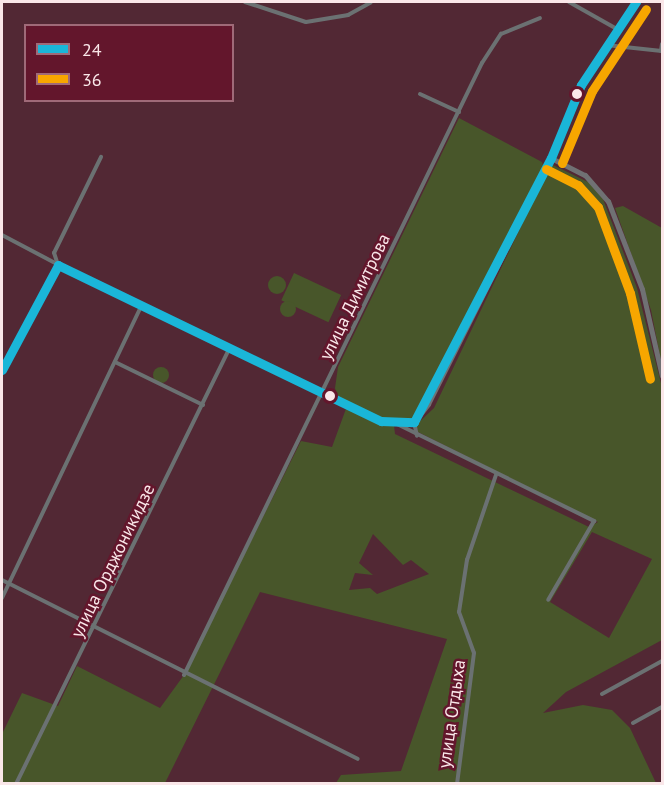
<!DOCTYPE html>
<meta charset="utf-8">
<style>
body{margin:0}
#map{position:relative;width:664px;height:785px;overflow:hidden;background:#522834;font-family:"PT Sans",sans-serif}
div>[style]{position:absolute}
.green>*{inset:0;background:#48562a;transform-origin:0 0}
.round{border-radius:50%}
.street>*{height:4px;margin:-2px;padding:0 2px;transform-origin:2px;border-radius:2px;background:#6b7172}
.secondary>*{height:5px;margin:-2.5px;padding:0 2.5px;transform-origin:2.5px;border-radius:2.5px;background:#707174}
.bus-1>*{height:9px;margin:-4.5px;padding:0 4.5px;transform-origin:4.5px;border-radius:4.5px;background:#1ab6d8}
.bus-2>*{height:9px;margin:-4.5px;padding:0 4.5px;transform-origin:4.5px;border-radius:4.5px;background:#f7a600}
.dots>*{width:16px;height:16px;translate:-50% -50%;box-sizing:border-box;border:3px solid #63162c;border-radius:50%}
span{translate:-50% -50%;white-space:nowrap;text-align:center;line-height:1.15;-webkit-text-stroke:5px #63162c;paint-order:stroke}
.street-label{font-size:18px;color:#fae7e9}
.frame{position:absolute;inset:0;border:3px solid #fae7e9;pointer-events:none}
.legend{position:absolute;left:24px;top:24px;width:210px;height:78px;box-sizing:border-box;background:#63162c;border:2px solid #9f6a78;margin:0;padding:8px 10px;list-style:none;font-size:18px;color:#fae7e9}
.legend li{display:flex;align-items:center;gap:12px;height:30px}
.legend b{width:30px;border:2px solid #9f6a78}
</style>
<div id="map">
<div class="green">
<i style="clip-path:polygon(evenodd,459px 118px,542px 162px,544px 169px,425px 403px,412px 421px,394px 425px,395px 434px,589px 527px,598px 522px,418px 432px,416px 425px,434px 408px,551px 164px,590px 183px,603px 199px,637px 288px,662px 387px,662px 640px,566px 692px,543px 713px,583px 705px,612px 710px,630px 728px,656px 783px,336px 783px,341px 775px,401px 771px,447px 639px,260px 592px,165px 783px,2px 783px,2px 734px,22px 693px,58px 706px,77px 666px,160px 708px,184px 675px,301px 441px,332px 447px,347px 406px,338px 402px,335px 388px,338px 367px,459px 118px,592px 532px,652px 559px,609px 638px,550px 602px,592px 532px,459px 118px,373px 534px,403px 565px,411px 560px,429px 574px,377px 594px,370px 588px,349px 590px,355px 573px,373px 575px,359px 563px,373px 534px)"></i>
<i style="clip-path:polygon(623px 206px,662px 228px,662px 366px,651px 310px,615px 208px)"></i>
<i style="left:294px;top:273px;width:52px;height:30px;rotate:25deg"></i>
<i class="round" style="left:268px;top:276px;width:18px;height:18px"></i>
<i class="round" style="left:280px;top:301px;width:16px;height:16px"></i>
<i class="round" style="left:153px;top:367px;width:16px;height:16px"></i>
</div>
<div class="street">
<i style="left:245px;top:2px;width:64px;rotate:18.2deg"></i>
<i style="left:306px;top:22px;width:43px;rotate:-9.5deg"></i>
<i style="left:348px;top:15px;width:26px;rotate:-29deg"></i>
<i style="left:569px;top:2px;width:55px;rotate:29.4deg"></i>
<i style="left:606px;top:45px;width:56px;rotate:6.1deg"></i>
<i style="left:661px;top:51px;width:7px;rotate:-82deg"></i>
<i style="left:420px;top:94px;width:43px;rotate:24.8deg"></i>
<i style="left:2px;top:235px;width:60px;rotate:27.8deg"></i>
<i style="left:58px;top:265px;width:13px;rotate:-108deg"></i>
<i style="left:54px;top:253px;width:107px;rotate:-63.9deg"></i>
<i style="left:115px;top:362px;width:98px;rotate:26deg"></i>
<i style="left:414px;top:422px;width:14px;rotate:78deg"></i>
<i style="left:397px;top:424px;width:220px;rotate:26.2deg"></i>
<i style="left:594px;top:521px;width:91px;rotate:120.2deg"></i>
<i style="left:2px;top:580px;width:398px;rotate:26.7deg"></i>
<i style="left:2px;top:598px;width:326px;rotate:-64.5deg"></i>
<i style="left:184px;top:675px;width:681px;rotate:-64.04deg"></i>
<i style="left:482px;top:63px;width:35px;rotate:-57deg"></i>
<i style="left:501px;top:34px;width:42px;rotate:-22.3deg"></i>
<i style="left:602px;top:694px;width:68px;rotate:-28.8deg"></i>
<i style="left:633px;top:723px;width:33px;rotate:-29deg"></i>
<i style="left:16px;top:784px;width:486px;rotate:-63.9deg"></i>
<i style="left:457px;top:784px;width:132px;rotate:-82.6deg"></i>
<i style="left:474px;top:653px;width:44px;rotate:-110.1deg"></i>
<i style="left:459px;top:612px;width:53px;rotate:-81.3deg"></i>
<i style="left:467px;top:560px;width:90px;rotate:-71.2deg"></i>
</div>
<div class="secondary">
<i style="left:551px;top:158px;width:38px;rotate:27deg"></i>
<i style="left:585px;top:175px;width:35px;rotate:49deg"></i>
<i style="left:608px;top:201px;width:94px;rotate:68.9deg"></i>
<i style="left:642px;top:289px;width:89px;rotate:77.1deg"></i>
<i style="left:2px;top:370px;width:119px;rotate:-61.9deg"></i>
<i style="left:58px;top:265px;width:359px;rotate:25.8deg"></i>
<i style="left:381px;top:421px;width:33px;rotate:2deg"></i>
<i style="left:414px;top:422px;width:23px;rotate:-52deg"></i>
<i style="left:428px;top:404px;width:275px;rotate:-63.4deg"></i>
<i style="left:551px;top:158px;width:79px;rotate:-67.7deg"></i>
<i style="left:581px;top:85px;width:100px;rotate:-56.5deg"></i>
</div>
<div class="bus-1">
<i style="left:58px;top:265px;width:359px;rotate:25.8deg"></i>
<i style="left:381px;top:421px;width:33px;rotate:2deg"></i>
<i style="left:414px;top:422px;width:297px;rotate:-62.6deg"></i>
<i style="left:551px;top:158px;width:79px;rotate:-67.7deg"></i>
<i style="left:581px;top:85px;width:100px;rotate:-56.5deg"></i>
<i style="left:2px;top:370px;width:119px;rotate:-61.9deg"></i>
</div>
<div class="bus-2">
<i style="left:562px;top:163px;width:78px;rotate:-67.4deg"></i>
<i style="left:592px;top:91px;width:98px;rotate:-56.6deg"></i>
<i style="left:546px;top:169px;width:36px;rotate:27deg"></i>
<i style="left:578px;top:185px;width:30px;rotate:48deg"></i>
<i style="left:598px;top:207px;width:92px;rotate:69.6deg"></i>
<i style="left:630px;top:293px;width:88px;rotate:76.9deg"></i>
</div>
<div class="dots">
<i style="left:577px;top:94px;background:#fae7e9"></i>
<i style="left:330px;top:396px;background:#fae7e9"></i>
</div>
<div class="street-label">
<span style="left:355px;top:297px;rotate:-64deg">улица Димитрова</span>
<span style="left:113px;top:561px;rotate:-64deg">улица Орджоникидзе</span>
<span style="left:452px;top:714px;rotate:-82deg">улица Отдыха</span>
</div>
<div class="frame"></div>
<ul class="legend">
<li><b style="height:8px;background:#1ab6d8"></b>24</li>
<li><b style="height:8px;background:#f7a600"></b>36</li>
</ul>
</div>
